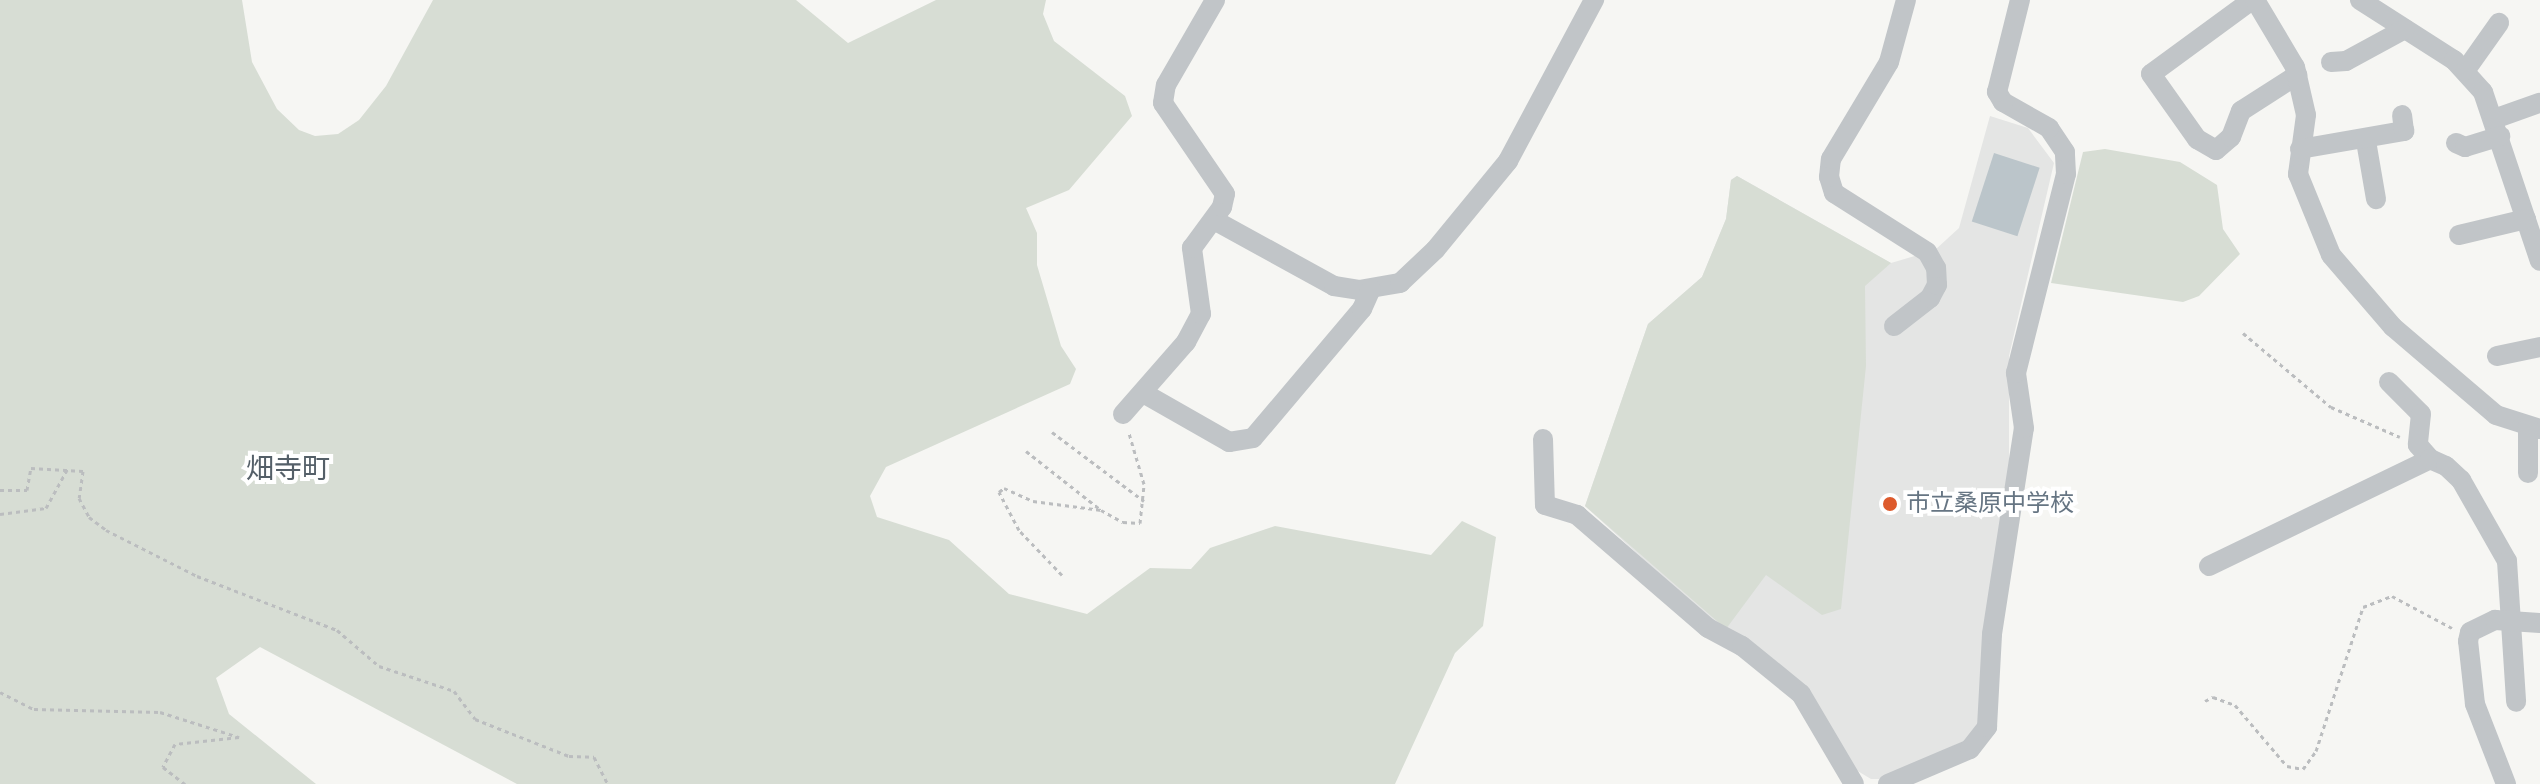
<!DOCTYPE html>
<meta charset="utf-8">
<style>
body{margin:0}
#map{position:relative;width:2540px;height:784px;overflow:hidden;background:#f6f6f3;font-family:"Fira Sans","Noto Sans JP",sans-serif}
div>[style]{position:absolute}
.built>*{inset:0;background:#e4e5e4}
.green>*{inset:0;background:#d7ddd4}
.water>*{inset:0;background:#bbc5ca;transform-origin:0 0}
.path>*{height:3px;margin-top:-1.5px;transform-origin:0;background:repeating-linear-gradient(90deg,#bbbdbf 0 4px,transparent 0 8px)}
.minor>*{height:20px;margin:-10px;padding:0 10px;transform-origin:10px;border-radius:10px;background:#c1c5c8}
.dots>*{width:22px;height:22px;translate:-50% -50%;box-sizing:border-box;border:4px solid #fff;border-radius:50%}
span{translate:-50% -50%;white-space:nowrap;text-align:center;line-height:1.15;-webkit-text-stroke:8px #fff;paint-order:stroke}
.poi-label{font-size:24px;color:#667583}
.left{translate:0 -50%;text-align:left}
.quarter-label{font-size:28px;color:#545f68}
</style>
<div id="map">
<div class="built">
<i style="clip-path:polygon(1990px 116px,2028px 128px,2054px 163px,2009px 356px,2009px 473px,1983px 718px,1966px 740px,1880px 779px,1871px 779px,1851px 767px,1806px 688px,1709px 619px,1585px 506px,1648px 324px,1702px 277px,1726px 219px,1731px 180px,1737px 176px,1891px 263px,1935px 250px,1959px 228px)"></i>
</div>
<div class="green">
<i style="clip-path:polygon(0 0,242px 0,252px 62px,277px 109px,299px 130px,315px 136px,338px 134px,359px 120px,386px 86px,433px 0,796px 0,848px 43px,936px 0,1046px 0,1043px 14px,1054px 41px,1125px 96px,1132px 116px,1069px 190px,1026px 208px,1037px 233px,1037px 265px,1061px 346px,1076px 369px,1070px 384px,886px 467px,870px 496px,877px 517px,949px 540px,1009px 594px,1087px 614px,1150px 568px,1191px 569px,1210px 548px,1275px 526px,1431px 555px,1462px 521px,1496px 537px,1483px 626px,1455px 653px,1395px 784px,517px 784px,260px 647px,216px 678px,229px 714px,316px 784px,0 784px)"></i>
<i style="clip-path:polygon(2105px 149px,2180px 162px,2217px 185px,2223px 229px,2240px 254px,2199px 296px,2183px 302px,2051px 283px,2083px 152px)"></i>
<i style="clip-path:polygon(1737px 176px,1891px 263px,1865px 286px,1866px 366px,1841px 609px,1822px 615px,1766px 575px,1726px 629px,1585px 506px,1648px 324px,1702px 277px,1726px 219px,1731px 180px)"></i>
</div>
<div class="water">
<i style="left:1994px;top:153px;width:48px;height:72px;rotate:18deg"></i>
</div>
<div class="path">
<i style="left:2243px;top:333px;width:115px;rotate:40.1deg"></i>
<i style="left:2331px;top:407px;width:75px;rotate:23.5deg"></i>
<i style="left:1052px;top:432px;width:115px;rotate:36.9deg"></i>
<i style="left:1026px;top:451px;width:95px;rotate:38.2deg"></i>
<i style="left:0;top:490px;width:27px"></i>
<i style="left:27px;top:490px;width:22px;rotate:-80deg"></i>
<i style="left:31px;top:468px;width:52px;rotate:3.3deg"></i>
<i style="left:83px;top:471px;width:27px;rotate:98deg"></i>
<i style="left:79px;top:498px;width:21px;rotate:62deg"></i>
<i style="left:89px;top:517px;width:21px;rotate:37deg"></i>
<i style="left:106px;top:530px;width:102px;rotate:26.8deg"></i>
<i style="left:197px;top:576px;width:150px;rotate:21.1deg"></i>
<i style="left:337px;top:630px;width:55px;rotate:40.6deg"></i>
<i style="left:379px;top:666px;width:79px;rotate:18.4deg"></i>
<i style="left:454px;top:691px;width:35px;rotate:53deg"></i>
<i style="left:475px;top:719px;width:101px;rotate:21.5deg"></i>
<i style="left:569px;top:756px;width:25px;rotate:2deg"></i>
<i style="left:594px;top:757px;width:30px;rotate:63deg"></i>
<i style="left:0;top:514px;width:46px;rotate:-7.4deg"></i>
<i style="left:46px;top:508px;width:46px;rotate:-61.2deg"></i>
<i style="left:1062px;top:575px;width:62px;rotate:-133.7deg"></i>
<i style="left:1019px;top:530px;width:43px;rotate:-117.8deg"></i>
<i style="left:999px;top:492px;width:6px;rotate:-39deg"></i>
<i style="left:1004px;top:488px;width:32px;rotate:24deg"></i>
<i style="left:1033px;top:501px;width:69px;rotate:7.5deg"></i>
<i style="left:1101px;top:510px;width:25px;rotate:29deg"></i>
<i style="left:1123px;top:522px;width:17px;rotate:3deg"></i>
<i style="left:1140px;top:523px;width:39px;rotate:-84deg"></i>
<i style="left:1144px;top:484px;width:53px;rotate:-106.4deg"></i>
<i style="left:0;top:692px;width:38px;rotate:27deg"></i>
<i style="left:34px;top:709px;width:126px;rotate:1.4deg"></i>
<i style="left:160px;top:712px;width:83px;rotate:17.6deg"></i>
<i style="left:239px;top:737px;width:64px;rotate:173.8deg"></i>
<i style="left:175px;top:744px;width:26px;rotate:118deg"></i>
<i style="left:163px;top:767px;width:28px;rotate:38deg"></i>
<i style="left:2205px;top:701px;width:9px;rotate:-27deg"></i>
<i style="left:2213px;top:697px;width:23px;rotate:20deg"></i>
<i style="left:2235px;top:705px;width:80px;rotate:49.6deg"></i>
<i style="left:2287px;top:766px;width:16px;rotate:11deg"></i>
<i style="left:2303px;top:769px;width:22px;rotate:-54deg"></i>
<i style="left:2316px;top:751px;width:151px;rotate:-71.9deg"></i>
<i style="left:2363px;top:607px;width:31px;rotate:-21deg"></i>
<i style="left:2392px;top:596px;width:68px;rotate:28.1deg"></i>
</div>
<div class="minor">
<i style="left:2252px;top:0;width:125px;rotate:143.8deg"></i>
<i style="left:2151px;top:74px;width:80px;rotate:54.7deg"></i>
<i style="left:2197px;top:139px;width:22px;rotate:30deg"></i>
<i style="left:2216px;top:150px;width:20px;rotate:-41deg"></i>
<i style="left:2231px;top:137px;width:28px;rotate:-69deg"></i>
<i style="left:2241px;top:111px;width:67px;rotate:-32.7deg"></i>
<i style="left:2255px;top:0;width:78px;rotate:59.2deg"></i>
<i style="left:2295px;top:67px;width:49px;rotate:77.1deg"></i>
<i style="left:2306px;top:115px;width:60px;rotate:97.7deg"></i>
<i style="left:2298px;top:174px;width:87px;rotate:67.8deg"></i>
<i style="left:2331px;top:255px;width:95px;rotate:49.3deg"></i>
<i style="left:2393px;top:327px;width:135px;rotate:40.5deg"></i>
<i style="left:2496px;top:415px;width:46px;rotate:17.7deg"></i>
<i style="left:2360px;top:0;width:112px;rotate:32.6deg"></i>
<i style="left:2454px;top:60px;width:43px;rotate:47.8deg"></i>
<i style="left:2483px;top:92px;width:178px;rotate:71.4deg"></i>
<i style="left:2331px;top:62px;width:15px;rotate:-4deg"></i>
<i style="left:2346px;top:61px;width:67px;rotate:-28.5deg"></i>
<i style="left:2465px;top:71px;width:59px;rotate:-54.7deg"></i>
<i style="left:2494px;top:119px;width:48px;rotate:-19.6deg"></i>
<i style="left:2366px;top:141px;width:59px;rotate:80.2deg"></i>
<i style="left:2456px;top:143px;width:10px;rotate:24deg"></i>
<i style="left:2465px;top:147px;width:37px;rotate:-17deg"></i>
<i style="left:2300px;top:149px;width:106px;rotate:-9.8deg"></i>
<i style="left:2404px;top:131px;width:16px;rotate:-97deg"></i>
<i style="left:1214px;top:220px;width:137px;rotate:28.8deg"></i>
<i style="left:1334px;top:286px;width:25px;rotate:9deg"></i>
<i style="left:1359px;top:290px;width:42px;rotate:-9.7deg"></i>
<i style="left:1400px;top:283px;width:48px;rotate:-43.3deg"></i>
<i style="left:1435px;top:250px;width:115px;rotate:-50.6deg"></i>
<i style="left:1508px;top:161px;width:183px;rotate:-61.9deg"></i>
<i style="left:2459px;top:235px;width:69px;rotate:-13.4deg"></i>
<i style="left:1894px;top:326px;width:46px;rotate:-37.9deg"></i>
<i style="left:1930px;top:298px;width:15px;rotate:-62deg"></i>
<i style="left:1937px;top:285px;width:17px;rotate:-93deg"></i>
<i style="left:1936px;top:268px;width:18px;rotate:-119deg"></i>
<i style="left:1927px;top:252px;width:110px;rotate:-147.6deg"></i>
<i style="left:1834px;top:193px;width:17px;rotate:-107deg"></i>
<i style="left:1829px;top:177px;width:18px;rotate:-84deg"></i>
<i style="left:1831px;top:159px;width:113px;rotate:-59.1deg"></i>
<i style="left:1889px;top:62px;width:64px;rotate:-74.7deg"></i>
<i style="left:2497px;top:356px;width:44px;rotate:-11.8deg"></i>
<i style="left:2389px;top:382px;width:45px;rotate:45deg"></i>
<i style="left:2421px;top:414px;width:31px;rotate:96deg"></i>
<i style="left:2418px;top:445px;width:18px;rotate:49deg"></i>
<i style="left:1145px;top:394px;width:97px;rotate:29.7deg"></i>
<i style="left:1229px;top:442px;width:24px;rotate:-9deg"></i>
<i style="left:1253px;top:438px;width:169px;rotate:-49.8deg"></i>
<i style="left:1362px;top:309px;width:22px;rotate:-66deg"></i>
<i style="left:1123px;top:414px;width:96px;rotate:-48.8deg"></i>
<i style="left:1186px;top:342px;width:32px;rotate:-62deg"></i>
<i style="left:1201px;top:314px;width:67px;rotate:-97.8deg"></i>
<i style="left:1192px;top:248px;width:51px;rotate:-53.8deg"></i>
<i style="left:1222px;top:207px;width:13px;rotate:-77deg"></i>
<i style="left:1225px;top:194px;width:110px;rotate:-124.3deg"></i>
<i style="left:1163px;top:103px;width:18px;rotate:-81deg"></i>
<i style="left:1166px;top:85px;width:98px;rotate:-60deg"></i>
<i style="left:1543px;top:439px;width:66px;rotate:88.3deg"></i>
<i style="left:1545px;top:505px;width:34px;rotate:17deg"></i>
<i style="left:1577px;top:515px;width:173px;rotate:40.8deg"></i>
<i style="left:1708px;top:628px;width:38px;rotate:28deg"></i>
<i style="left:1742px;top:646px;width:76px;rotate:39.1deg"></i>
<i style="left:1801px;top:694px;width:104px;rotate:59.5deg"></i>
<i style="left:2528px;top:473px;width:47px;rotate:-90deg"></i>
<i style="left:2209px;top:566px;width:246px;rotate:-25.8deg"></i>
<i style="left:2430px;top:459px;width:17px;rotate:24deg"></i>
<i style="left:2446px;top:466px;width:21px;rotate:43deg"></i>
<i style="left:2461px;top:480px;width:93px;rotate:60.4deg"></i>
<i style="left:2507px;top:561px;width:141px;rotate:86.3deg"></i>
<i style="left:1888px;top:784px;width:89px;rotate:-23.1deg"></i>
<i style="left:1970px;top:749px;width:28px;rotate:-52deg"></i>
<i style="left:1987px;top:727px;width:93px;rotate:-86.9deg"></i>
<i style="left:1992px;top:634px;width:208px;rotate:-81.2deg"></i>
<i style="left:2024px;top:428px;width:56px;rotate:-98.3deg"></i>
<i style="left:2016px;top:373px;width:205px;rotate:-75.9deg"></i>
<i style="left:2066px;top:174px;width:22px;rotate:-93deg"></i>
<i style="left:2065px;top:152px;width:29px;rotate:-124deg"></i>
<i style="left:2049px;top:128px;width:53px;rotate:-150.5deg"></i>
<i style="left:2003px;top:102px;width:12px;rotate:-121deg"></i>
<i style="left:1997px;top:92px;width:95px;rotate:-76deg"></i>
<i style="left:2506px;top:784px;width:86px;rotate:-111.2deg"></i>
<i style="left:2475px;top:704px;width:63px;rotate:-96.3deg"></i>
<i style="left:2468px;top:641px;width:9px;rotate:-77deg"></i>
<i style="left:2470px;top:632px;width:28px;rotate:-26deg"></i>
<i style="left:2495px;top:620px;width:45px;rotate:3.8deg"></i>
</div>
<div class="dots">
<i style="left:1890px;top:504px;background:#dd5a2c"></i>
</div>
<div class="poi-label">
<span class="left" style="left:1906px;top:504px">市立桑原中学校</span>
</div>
<div class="quarter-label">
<span style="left:288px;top:469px">畑寺町</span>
</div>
</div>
